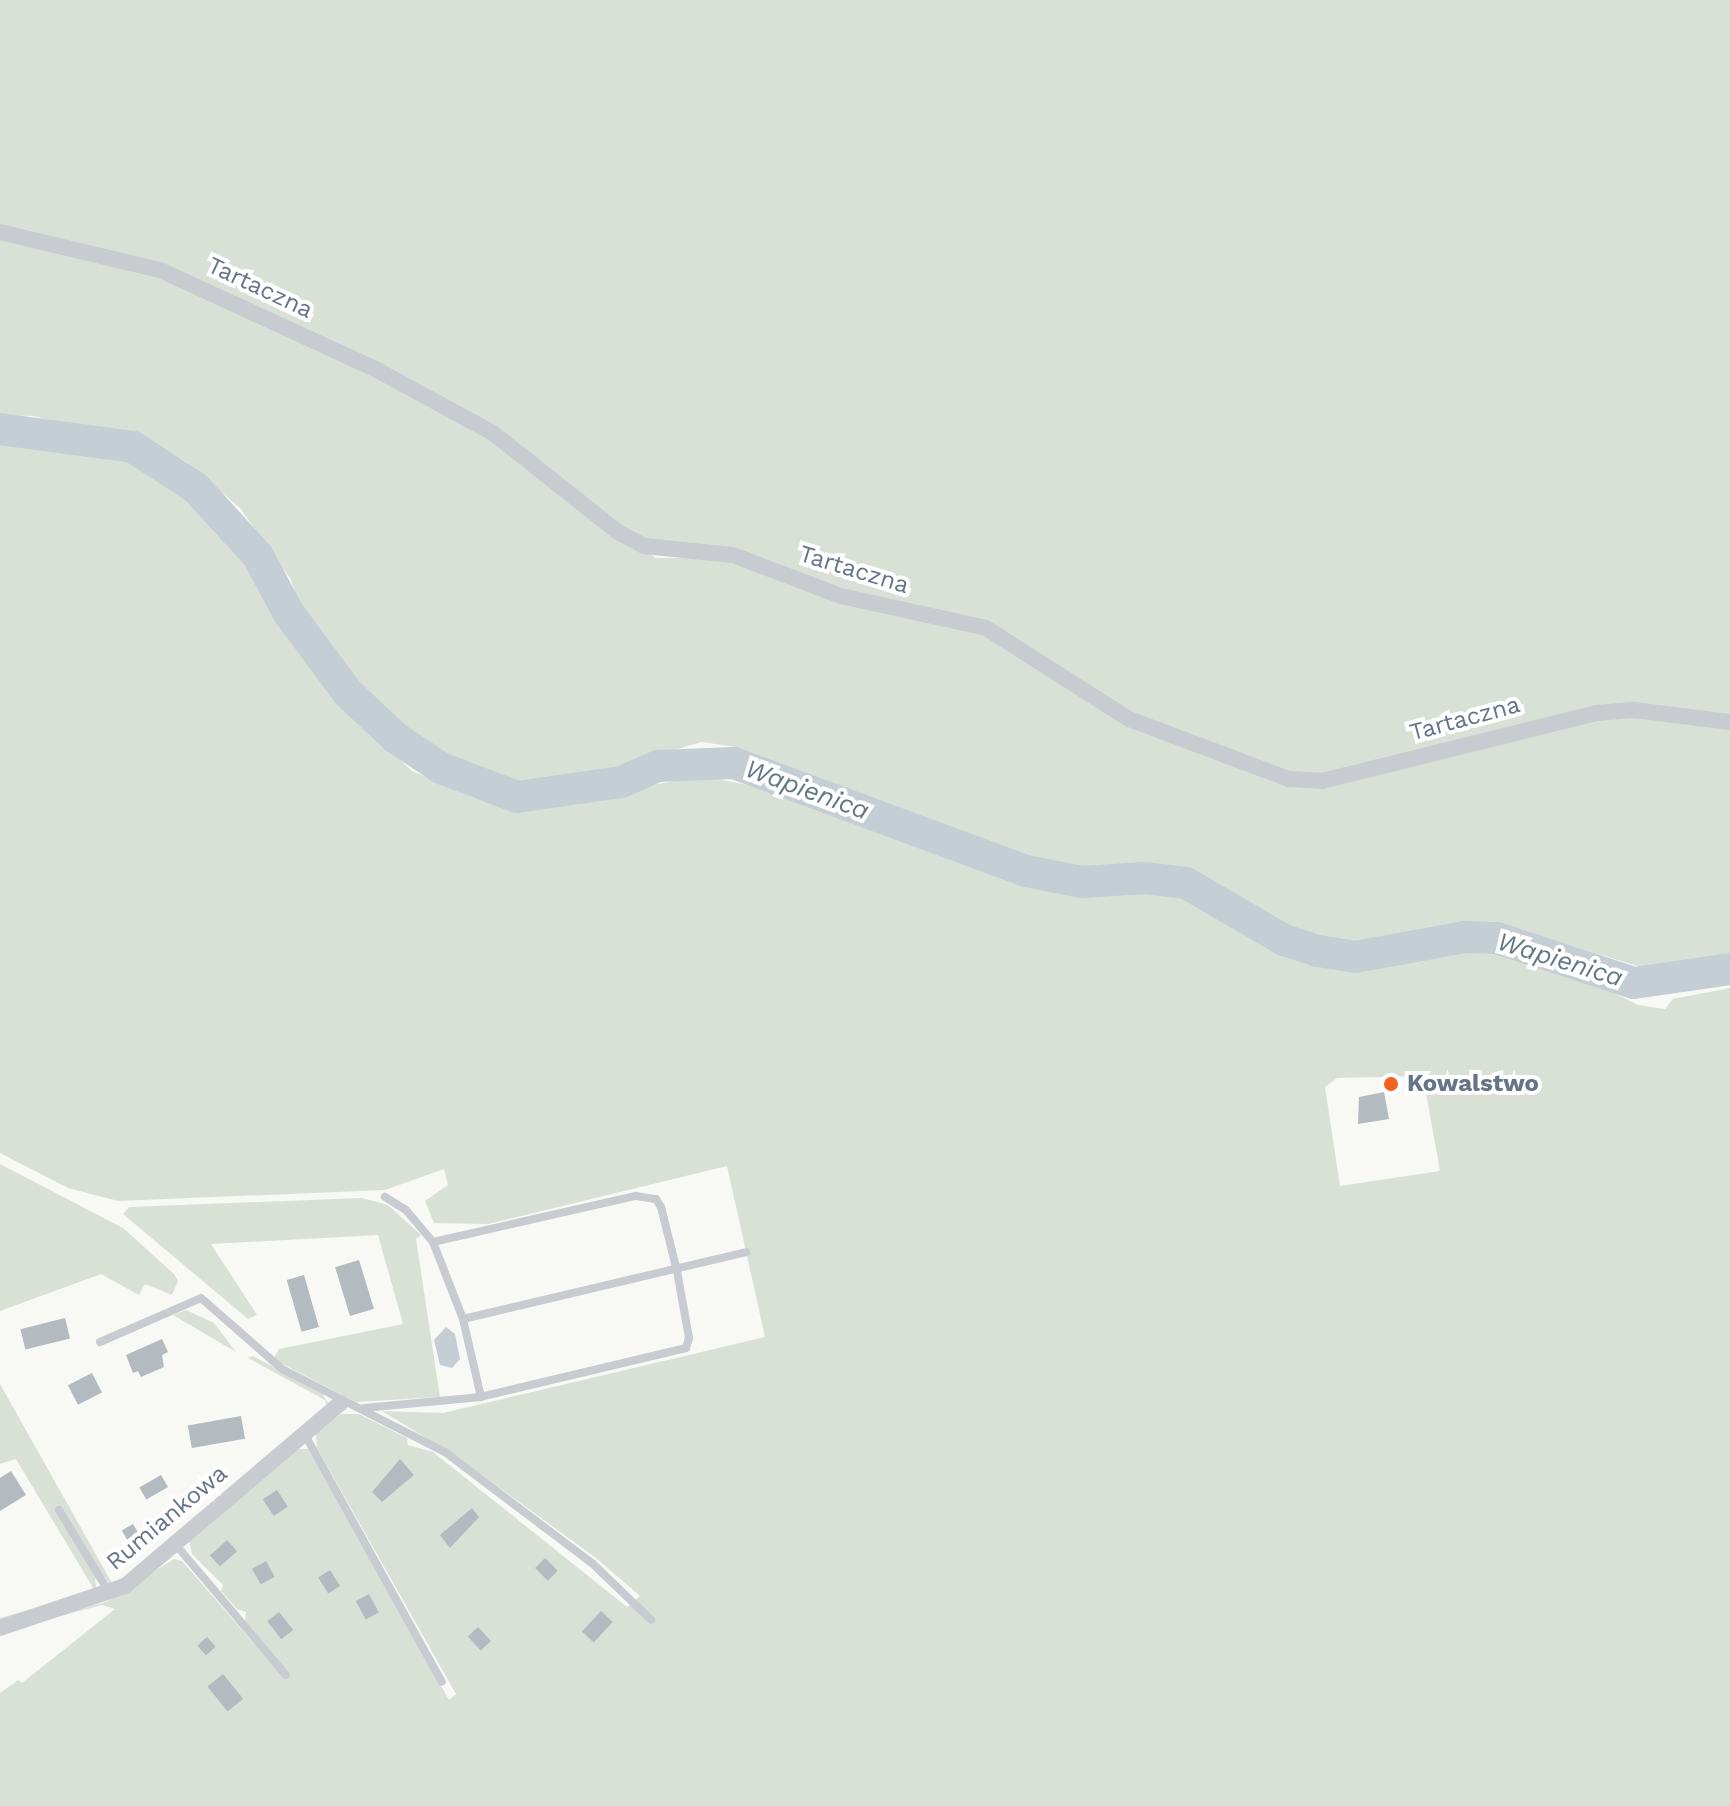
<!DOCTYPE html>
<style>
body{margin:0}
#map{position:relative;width:1730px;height:1806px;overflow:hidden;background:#f8f8f5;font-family:"Work Sans",sans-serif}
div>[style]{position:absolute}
.green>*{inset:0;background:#d9e1d6}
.water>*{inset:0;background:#c4ced4}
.stream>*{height:5px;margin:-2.5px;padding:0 2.5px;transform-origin:2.5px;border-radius:2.5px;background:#c4ced4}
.river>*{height:32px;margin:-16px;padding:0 16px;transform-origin:16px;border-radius:16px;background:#c4ced4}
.building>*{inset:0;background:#b3bac0;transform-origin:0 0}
.service>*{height:8px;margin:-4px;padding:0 4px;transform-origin:4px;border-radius:4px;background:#c8cbcf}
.minor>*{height:16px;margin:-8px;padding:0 8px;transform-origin:8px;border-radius:8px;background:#c8cbcf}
.dots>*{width:22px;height:22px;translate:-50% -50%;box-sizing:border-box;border:4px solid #fff;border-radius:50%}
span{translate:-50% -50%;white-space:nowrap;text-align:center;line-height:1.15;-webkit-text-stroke:8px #fff;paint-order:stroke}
.street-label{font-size:24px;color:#657589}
.poi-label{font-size:24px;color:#657589;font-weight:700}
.left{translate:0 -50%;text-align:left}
.water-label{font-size:26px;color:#607784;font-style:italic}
</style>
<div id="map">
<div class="green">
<i style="clip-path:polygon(0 0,1730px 0,1730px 718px,1597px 708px,1392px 761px,1305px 777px,1158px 728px,958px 618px,653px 541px,629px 530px,458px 405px,218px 288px,160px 265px,0 226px)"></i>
<i style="clip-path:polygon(0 236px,159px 275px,331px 352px,491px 437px,656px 558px,722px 557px,986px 632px,1088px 698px,1289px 783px,1559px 723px,1634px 714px,1730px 727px,1730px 962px,1647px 969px,1504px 925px,1465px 921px,1361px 949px,1328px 943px,1290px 931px,1188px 872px,1142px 864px,1082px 870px,1032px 860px,912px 821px,735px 747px,702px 742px,586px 775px,518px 782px,447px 758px,356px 689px,309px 626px,290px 578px,240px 508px,185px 461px,139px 440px,33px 416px,0 415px)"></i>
<i style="clip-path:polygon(evenodd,0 440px,127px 457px,191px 498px,244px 561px,295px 644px,339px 702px,412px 771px,472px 797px,517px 809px,703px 776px,768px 789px,1020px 879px,1076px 889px,1144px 887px,1182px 893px,1285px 951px,1355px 965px,1465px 945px,1497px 947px,1565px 969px,1638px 1005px,1665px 1009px,1673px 999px,1730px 988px,1730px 1806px,0 1806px,0 1693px,18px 1680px,22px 1683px,115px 1609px,102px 1605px,0 1632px,106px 1602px,174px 1559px,182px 1561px,284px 1678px,290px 1674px,245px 1621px,246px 1612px,237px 1609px,221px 1591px,223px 1585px,192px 1554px,189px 1541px,298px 1449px,308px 1449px,449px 1700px,456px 1694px,317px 1448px,316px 1434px,341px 1414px,359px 1414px,407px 1438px,408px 1445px,433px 1452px,627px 1607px,640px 1596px,596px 1558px,457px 1457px,382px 1411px,443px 1413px,765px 1337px,727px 1166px,488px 1224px,434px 1223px,425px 1201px,448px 1185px,444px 1169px,385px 1190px,118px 1201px,68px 1188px,0 1153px,0 440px,1423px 1076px,1440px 1171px,1340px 1186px,1325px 1087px,1337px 1078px,1423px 1076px)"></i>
<i style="clip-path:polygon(0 1164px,123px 1228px,174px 1274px,178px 1281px,172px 1295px,145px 1284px,139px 1295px,101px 1274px,0 1311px)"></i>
<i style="clip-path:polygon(362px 1198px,388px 1205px,421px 1235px,416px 1239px,440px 1397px,356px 1402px,273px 1359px,279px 1349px,403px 1324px,378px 1235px,211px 1244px,257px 1315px,248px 1319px,123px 1214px,129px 1207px)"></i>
<i style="clip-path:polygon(186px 1310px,214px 1323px,236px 1352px,173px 1315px)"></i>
<i style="clip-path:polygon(253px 1356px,322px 1394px,330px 1406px,183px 1527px,328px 1408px,325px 1400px,248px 1358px)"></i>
<i style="clip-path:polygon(0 1384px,112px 1583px,127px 1576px,115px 1586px,109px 1583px,103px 1575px,95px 1579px,97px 1595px,0 1622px,0 1618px,95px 1591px,16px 1459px,0 1464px)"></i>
</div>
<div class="water">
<i style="clip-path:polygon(446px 1327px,455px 1334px,460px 1359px,452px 1368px,440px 1365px,434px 1340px)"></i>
</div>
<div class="stream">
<i style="left:1710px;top:972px;width:26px;rotate:-40deg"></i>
</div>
<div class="river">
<i style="left:0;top:429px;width:134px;rotate:7.7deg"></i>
<i style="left:133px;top:447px;width:75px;rotate:33.1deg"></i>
<i style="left:196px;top:488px;width:92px;rotate:47.6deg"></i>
<i style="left:258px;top:556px;width:64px;rotate:61.8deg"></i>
<i style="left:288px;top:612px;width:101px;rotate:53.5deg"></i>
<i style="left:348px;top:693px;width:66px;rotate:43.2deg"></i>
<i style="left:396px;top:738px;width:54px;rotate:33.7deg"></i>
<i style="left:441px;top:768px;width:81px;rotate:20.9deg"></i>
<i style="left:517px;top:797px;width:105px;rotate:-8.2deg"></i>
<i style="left:621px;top:782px;width:40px;rotate:-23.4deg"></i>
<i style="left:658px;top:766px;width:76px;rotate:-2.3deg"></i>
<i style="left:734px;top:763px;width:311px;rotate:20.3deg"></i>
<i style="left:1026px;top:871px;width:57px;rotate:11.1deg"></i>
<i style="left:1082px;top:882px;width:62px;rotate:-3.7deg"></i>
<i style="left:1144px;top:878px;width:42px;rotate:6.8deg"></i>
<i style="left:1186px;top:883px;width:113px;rotate:30.2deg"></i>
<i style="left:1284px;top:940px;width:36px;rotate:18deg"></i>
<i style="left:1318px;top:951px;width:37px;rotate:9deg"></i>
<i style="left:1355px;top:957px;width:112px;rotate:-10.3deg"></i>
<i style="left:1465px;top:937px;width:32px;rotate:2deg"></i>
<i style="left:1497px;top:938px;width:144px;rotate:18.2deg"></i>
<i style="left:1634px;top:983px;width:97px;rotate:-8.3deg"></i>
</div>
<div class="building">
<i style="clip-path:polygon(1384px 1092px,1389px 1119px,1358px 1124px,1359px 1097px)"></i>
<i style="left:359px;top:1260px;width:51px;height:25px;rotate:73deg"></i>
<i style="left:304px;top:1275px;width:54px;height:18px;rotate:74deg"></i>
<i style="left:65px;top:1318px;width:21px;height:46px;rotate:76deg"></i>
<i style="clip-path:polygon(162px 1339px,168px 1352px,162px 1355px,164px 1367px,141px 1377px,138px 1371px,133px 1373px,126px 1355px)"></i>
<i style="left:92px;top:1373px;width:22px;height:27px;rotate:63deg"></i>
<i style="left:241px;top:1416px;width:23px;height:54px;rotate:80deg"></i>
<i style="clip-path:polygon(400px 1459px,414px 1475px,382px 1502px,372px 1492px)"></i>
<i style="clip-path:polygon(11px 1471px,26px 1495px,0 1511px,0 1478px)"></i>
<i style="left:161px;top:1475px;width:14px;height:25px;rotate:60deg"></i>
<i style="left:277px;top:1490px;width:20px;height:17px;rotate:57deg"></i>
<i style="clip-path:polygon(472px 1508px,479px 1517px,450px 1548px,440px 1535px)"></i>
<i style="left:133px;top:1524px;width:14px;height:13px;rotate:60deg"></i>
<i style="left:227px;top:1540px;width:15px;height:23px;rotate:48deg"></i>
<i style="left:545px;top:1558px;width:18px;height:14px;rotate:45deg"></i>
<i style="left:266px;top:1561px;width:18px;height:16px;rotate:61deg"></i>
<i style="left:330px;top:1570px;width:19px;height:14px;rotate:58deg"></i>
<i style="left:369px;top:1594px;width:21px;height:15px;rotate:62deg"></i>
<i style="left:601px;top:1611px;width:16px;height:28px;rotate:43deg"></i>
<i style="left:279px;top:1612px;width:23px;height:15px;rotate:52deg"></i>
<i style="left:478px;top:1627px;width:19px;height:14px;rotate:47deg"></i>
<i style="left:207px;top:1637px;width:13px;height:13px;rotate:48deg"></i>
<i style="left:223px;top:1674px;width:32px;height:20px;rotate:51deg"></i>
</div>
<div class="service">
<i style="left:433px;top:1242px;width:208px;rotate:-12.8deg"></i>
<i style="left:636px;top:1196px;width:20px;rotate:9deg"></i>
<i style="left:656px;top:1199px;width:9px;rotate:58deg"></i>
<i style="left:661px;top:1207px;width:66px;rotate:76deg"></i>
<i style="left:677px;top:1271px;width:68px;rotate:79.8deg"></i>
<i style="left:689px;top:1338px;width:10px;rotate:107deg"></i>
<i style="left:686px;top:1348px;width:211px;rotate:166.6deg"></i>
<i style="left:463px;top:1319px;width:291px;rotate:-13.3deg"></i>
<i style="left:100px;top:1342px;width:110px;rotate:-23.5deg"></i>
<i style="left:201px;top:1298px;width:108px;rotate:41.2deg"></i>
<i style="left:282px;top:1369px;width:183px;rotate:27deg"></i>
<i style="left:445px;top:1452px;width:184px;rotate:37.1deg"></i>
<i style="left:592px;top:1563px;width:82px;rotate:44deg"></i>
<i style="left:364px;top:1408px;width:118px;rotate:-5.4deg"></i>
<i style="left:481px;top:1397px;width:80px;rotate:-103deg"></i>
<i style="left:463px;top:1319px;width:83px;rotate:-111.3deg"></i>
<i style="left:433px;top:1242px;width:42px;rotate:-130.2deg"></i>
<i style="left:406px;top:1210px;width:25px;rotate:-148deg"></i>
<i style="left:305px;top:1435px;width:282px;rotate:61deg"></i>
<i style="left:59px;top:1510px;width:98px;rotate:58.7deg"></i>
<i style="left:176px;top:1545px;width:170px;rotate:49.8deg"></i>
</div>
<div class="minor">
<i style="left:0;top:232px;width:164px;rotate:13.4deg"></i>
<i style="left:160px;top:270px;width:239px;rotate:24.7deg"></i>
<i style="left:377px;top:370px;width:132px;rotate:28.5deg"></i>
<i style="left:493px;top:433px;width:159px;rotate:38.4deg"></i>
<i style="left:618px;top:532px;width:30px;rotate:28deg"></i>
<i style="left:644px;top:546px;width:89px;rotate:5.8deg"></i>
<i style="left:733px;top:555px;width:116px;rotate:20.8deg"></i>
<i style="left:841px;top:596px;width:148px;rotate:12.4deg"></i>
<i style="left:986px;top:628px;width:169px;rotate:32.5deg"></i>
<i style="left:1129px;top:719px;width:171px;rotate:20.6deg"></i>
<i style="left:1289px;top:779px;width:33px;rotate:3deg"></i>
<i style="left:1322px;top:781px;width:283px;rotate:-13.9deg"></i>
<i style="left:1597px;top:713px;width:37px;rotate:-5deg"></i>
<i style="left:1634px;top:710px;width:97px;rotate:7.1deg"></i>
<i style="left:0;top:1628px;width:132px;rotate:-18.6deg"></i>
<i style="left:125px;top:1586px;width:283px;rotate:-40.3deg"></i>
</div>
<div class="dots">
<i style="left:1391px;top:1084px;background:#f1631c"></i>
</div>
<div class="street-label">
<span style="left:260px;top:288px;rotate:25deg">Tartaczna</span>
<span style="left:854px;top:570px;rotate:17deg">Tartaczna</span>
<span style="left:1465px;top:719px;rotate:-15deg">Tartaczna</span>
<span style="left:167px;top:1518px;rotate:-40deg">Rumiankowa</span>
</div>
<div class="poi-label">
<span class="left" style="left:1407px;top:1084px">Kowalstwo</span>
</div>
<div class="water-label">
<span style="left:807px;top:790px;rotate:20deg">Wapienica</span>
<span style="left:1560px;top:960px;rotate:17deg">Wapienica</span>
</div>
</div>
